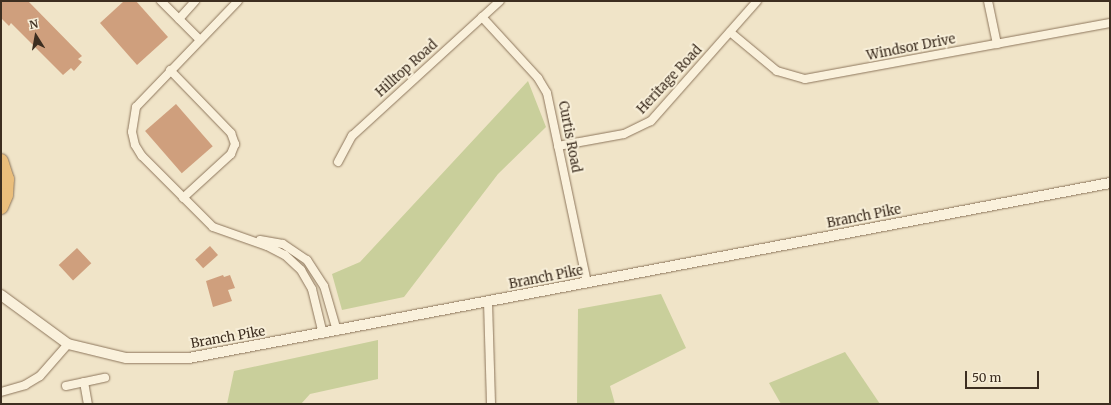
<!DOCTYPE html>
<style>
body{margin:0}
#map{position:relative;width:1111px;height:405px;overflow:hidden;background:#f0e4c8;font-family:Merriweather,serif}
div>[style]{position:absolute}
.green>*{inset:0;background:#c9cf9b}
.building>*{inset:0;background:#cf9f7d;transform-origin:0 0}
.roads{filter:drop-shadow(0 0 1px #8d765c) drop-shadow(0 0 1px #8d765c)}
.minor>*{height:8px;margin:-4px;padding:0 4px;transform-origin:4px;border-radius:4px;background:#faf1dc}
.tertiary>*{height:10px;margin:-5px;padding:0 5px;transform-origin:5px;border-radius:5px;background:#faf1dc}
.trunk>*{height:14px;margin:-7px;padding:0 7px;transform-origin:7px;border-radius:7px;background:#eabe7c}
span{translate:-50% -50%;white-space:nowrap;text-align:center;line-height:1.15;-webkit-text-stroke:4px #f7eed8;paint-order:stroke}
.street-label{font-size:13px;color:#3d2e20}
.frame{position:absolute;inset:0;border:2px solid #3d2e20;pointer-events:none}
.north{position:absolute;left:16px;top:16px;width:40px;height:40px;-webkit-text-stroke:3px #f7eed8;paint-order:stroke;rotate:349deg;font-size:11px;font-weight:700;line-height:16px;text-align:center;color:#3d2e20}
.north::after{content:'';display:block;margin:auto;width:14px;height:18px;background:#3d2e20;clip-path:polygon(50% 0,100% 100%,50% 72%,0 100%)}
.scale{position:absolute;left:965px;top:371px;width:74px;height:18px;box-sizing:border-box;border:2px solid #3d2e20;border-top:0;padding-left:5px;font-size:12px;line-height:14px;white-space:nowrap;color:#3d2e20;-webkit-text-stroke:3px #f7eed8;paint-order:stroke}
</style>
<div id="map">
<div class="green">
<i style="clip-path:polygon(528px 81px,546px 127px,498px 174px,404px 297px,342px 310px,332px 274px,360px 262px)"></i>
<i style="clip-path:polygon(661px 294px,686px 348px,610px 386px,615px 404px,577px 404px,578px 309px)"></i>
<i style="clip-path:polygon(378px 340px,378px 379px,310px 394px,301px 404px,227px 404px,234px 371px)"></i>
<i style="clip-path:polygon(845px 352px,880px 404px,781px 404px,769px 383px)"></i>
</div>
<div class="building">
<i style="clip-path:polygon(1px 1px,28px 1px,82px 56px,78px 59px,82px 62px,74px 71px,71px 68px,63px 75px,11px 23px,9px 26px,1px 18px)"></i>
<i style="clip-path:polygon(124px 1px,136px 1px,168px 37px,137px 65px,100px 23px)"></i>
<i style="left:176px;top:104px;width:56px;height:41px;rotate:49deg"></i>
<i style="left:210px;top:246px;width:12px;height:20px;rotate:48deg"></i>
<i style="left:77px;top:248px;width:21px;height:25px;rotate:47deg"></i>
<i style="clip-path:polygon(223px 275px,224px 277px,230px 275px,235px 288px,228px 290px,232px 301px,213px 307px,206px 281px)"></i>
</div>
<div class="roads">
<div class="minor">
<i style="left:161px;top:1px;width:55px;rotate:45deg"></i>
<i style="left:238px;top:1px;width:147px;rotate:133.9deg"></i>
<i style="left:136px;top:107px;width:25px;rotate:99deg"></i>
<i style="left:132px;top:132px;width:13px;rotate:77deg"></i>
<i style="left:135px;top:145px;width:13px;rotate:58deg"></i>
<i style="left:142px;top:156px;width:100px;rotate:45deg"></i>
<i style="left:213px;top:227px;width:57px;rotate:19.4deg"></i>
<i style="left:267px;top:246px;width:20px;rotate:27deg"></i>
<i style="left:285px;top:255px;width:22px;rotate:43deg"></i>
<i style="left:301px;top:270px;width:22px;rotate:60deg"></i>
<i style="left:312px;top:289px;width:46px;rotate:76.3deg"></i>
<i style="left:988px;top:1px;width:44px;rotate:78.2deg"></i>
<i style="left:482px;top:17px;width:83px;rotate:47.4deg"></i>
<i style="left:538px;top:78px;width:17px;rotate:59deg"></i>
<i style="left:547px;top:93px;width:194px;rotate:78.1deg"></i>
<i style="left:179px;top:19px;width:24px;rotate:-48deg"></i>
<i style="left:730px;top:32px;width:61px;rotate:39.7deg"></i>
<i style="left:777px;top:71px;width:29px;rotate:16deg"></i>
<i style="left:805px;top:79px;width:310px;rotate:-10.4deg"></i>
<i style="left:170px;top:70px;width:88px;rotate:45.9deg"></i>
<i style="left:231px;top:133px;width:12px;rotate:70deg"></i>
<i style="left:235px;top:144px;width:11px;rotate:112deg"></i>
<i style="left:231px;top:154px;width:65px;rotate:137.5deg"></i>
<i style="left:558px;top:146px;width:67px;rotate:-10.3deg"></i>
<i style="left:624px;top:134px;width:30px;rotate:-26deg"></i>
<i style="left:651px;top:121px;width:160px;rotate:-48.5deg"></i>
<i style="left:338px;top:162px;width:30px;rotate:-62deg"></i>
<i style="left:352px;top:136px;width:200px;rotate:-42.4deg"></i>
<i style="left:260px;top:240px;width:23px;rotate:10deg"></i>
<i style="left:283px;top:244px;width:29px;rotate:34deg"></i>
<i style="left:307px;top:260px;width:31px;rotate:57deg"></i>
<i style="left:324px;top:286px;width:47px;rotate:73.9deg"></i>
<i style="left:488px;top:302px;width:102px;rotate:88.3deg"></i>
<i style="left:84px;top:382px;width:22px;rotate:80deg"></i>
<i style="left:66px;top:386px;width:40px;rotate:-12deg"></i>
<i style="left:1px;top:392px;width:25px;rotate:-16deg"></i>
<i style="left:25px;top:385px;width:17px;rotate:-31deg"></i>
<i style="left:40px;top:376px;width:43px;rotate:-48.8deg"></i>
</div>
<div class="tertiary">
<i style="left:1px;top:295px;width:83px;rotate:36.2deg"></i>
<i style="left:68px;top:344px;width:60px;rotate:13.6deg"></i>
<i style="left:126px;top:358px;width:63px"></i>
<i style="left:189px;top:358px;width:937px;rotate:-10.76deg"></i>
</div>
<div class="trunk">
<i style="left:1px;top:161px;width:19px;rotate:72deg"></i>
<i style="left:7px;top:179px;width:16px;rotate:94deg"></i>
<i style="left:6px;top:195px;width:13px;rotate:113deg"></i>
</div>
</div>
<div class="street-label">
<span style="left:911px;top:48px;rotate:-11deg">Windsor Drive</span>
<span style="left:407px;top:69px;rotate:-42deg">Hilltop Road</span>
<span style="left:670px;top:80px;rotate:-47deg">Heritage Road</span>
<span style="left:569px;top:137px;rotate:79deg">Curtis Road</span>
<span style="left:864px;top:217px;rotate:-11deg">Branch Pike</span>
<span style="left:546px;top:278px;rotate:-11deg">Branch Pike</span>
<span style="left:228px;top:338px;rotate:-10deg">Branch Pike</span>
</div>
<div class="frame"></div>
<div class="north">N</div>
<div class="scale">50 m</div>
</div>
